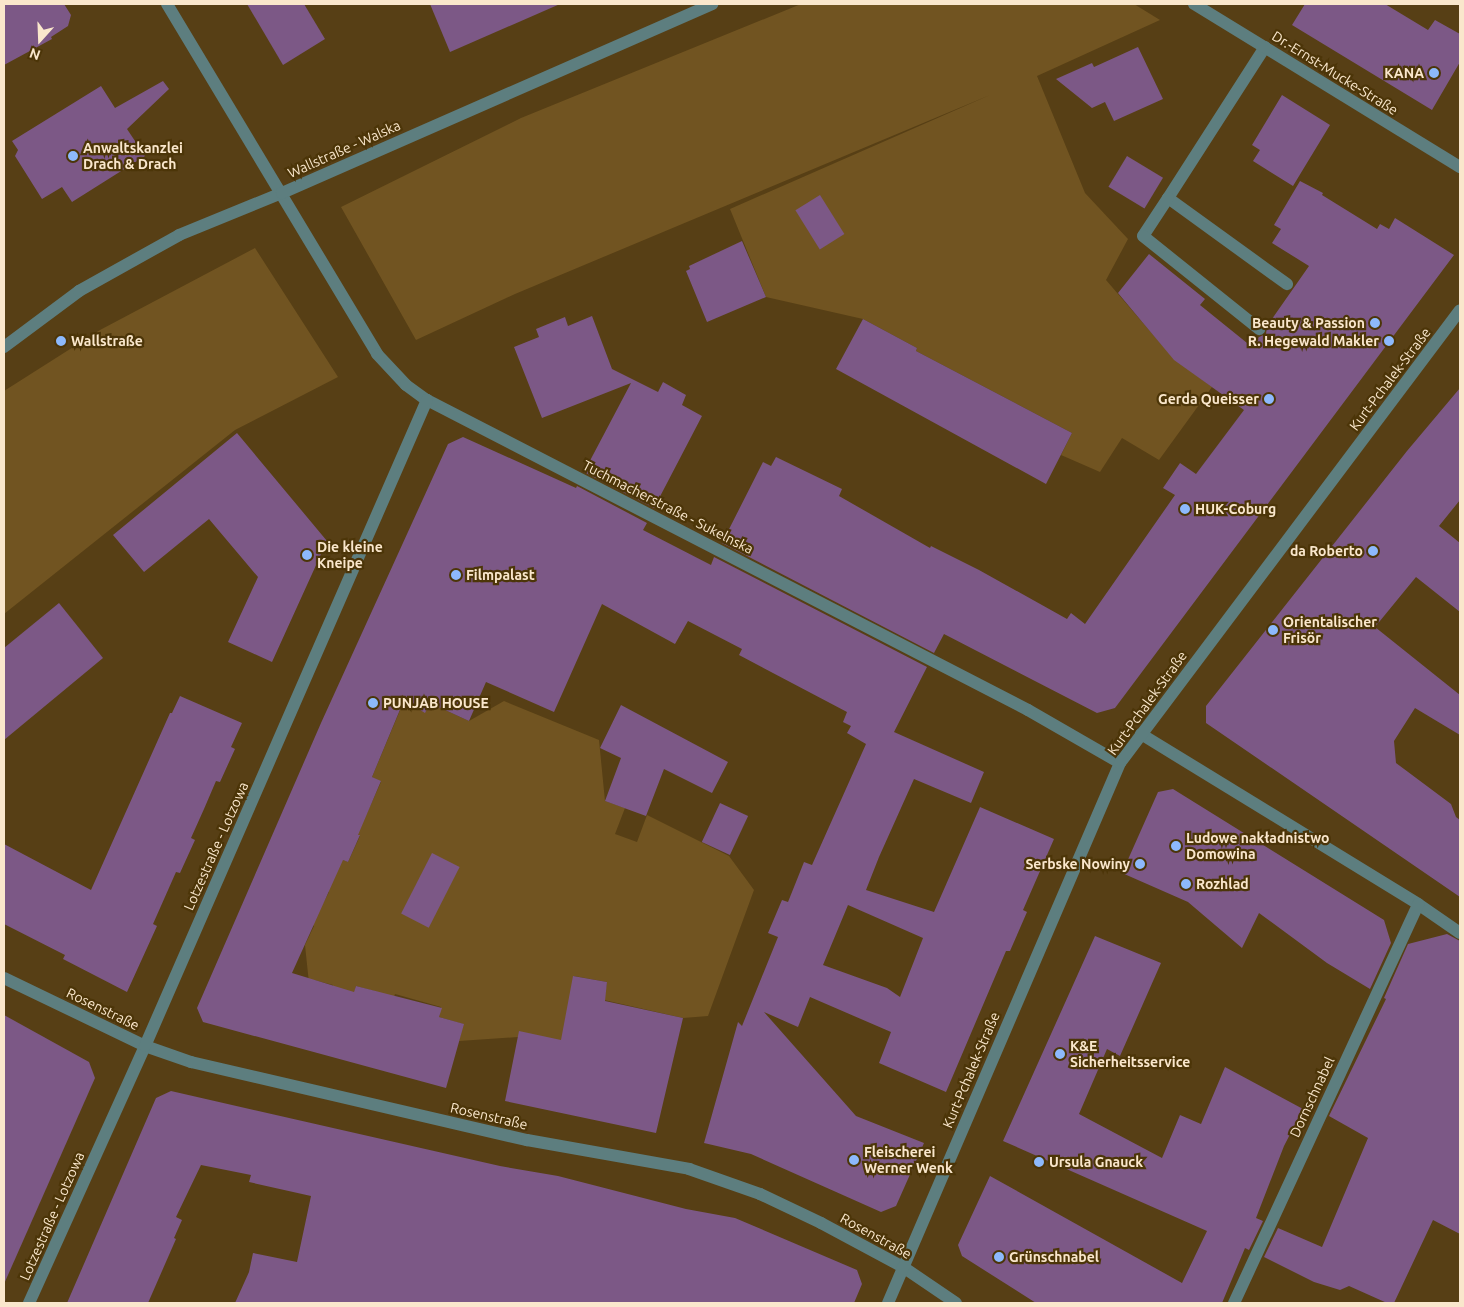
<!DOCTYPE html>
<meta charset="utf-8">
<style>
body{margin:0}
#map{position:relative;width:1464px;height:1307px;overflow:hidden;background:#573f15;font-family:Ubuntu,sans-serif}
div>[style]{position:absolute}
.green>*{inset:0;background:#715421}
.building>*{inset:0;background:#7c5886;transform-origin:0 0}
.service>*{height:12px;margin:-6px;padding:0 6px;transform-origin:6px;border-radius:6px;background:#5d7e7f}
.minor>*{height:12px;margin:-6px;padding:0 6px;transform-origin:6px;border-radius:6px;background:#5d7e7f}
.tertiary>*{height:12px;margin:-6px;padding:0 6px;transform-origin:6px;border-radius:6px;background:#5d7e7f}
.dots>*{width:14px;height:14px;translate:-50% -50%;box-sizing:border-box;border:2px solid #4c3508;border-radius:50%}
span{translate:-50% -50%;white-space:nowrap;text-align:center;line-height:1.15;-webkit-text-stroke:4.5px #4c3508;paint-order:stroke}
.street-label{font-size:14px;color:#fae7cc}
.poi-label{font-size:14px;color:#fae7cc;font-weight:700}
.right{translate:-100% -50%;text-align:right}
.left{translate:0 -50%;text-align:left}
.frame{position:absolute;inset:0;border:5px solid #fae7cc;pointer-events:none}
.north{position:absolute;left:15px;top:15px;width:50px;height:50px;-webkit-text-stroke:4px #4c3508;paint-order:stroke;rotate:200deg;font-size:14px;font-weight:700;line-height:20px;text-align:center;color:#fae7cc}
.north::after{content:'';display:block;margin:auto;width:18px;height:22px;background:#fae7cc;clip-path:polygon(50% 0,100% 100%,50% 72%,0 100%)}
</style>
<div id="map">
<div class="green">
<i style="clip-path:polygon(801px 4px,1134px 4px,1160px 20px,1037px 76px,1085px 193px,1128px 239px,1106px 280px,1174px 359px,1212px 387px,1159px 460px,1122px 438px,1100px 472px,1061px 455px,1072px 433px,916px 351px,917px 348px,863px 319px,766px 297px,730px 209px,990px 95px,515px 294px,416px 340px,341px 207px,521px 118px)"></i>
<i style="clip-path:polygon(255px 248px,338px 377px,235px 430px,4px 614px,4px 391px,100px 330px)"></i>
<i style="clip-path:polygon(504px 701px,599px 740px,605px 801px,625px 808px,615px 834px,637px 842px,647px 815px,729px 856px,754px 890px,708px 1016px,683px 1018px,604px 1000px,607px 982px,574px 976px,565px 1022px,574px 1043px,518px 1037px,459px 1041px,463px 1024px,439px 1017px,441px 1007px,395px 994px,391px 1005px,374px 991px,356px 986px,353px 997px,332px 991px,333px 985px,314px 980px,310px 993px,305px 945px,314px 926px,312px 924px,329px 892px,325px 889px,339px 858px,348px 862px,360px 836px,351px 831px,367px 813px,381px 782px,372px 777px,401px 708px,409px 705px,425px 712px,430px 703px,469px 721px)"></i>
</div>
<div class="building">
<i style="clip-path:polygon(4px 4px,64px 4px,71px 15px,68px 26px,51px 37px,52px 39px,4px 65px)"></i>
<i style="clip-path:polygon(247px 4px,304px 4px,325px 39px,283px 65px)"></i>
<i style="clip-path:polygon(430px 4px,560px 4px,450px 52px)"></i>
<i style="clip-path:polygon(1305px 4px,1385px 4px,1428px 30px,1435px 20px,1460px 34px,1460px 62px,1432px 110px,1292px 25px)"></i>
<i style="clip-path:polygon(1138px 47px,1163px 99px,1114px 121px,1105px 102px,1092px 108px,1056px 79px,1092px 63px,1094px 67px)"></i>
<i style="clip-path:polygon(163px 81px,169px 89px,127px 129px,145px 156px,72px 202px,62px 187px,42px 199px,15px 156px,18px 150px,12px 141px,101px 86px,115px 108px)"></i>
<i style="clip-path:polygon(1282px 95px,1330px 125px,1293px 186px,1253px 161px,1260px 150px,1252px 145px)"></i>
<i style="left:1127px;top:156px;width:42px;height:36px;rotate:31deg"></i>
<i style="clip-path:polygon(1300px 181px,1323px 193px,1322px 195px,1377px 229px,1380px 224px,1389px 229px,1395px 218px,1454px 255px,1115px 708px,1097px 713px,944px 634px,934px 653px,722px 543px,763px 462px,771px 466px,776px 457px,842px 489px,839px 496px,930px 548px,931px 546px,979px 570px,1067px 619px,1071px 613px,1085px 624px,1175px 495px,1163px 488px,1180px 463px,1196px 474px,1244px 410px,1174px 360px,1118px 293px,1149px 254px,1205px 299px,1200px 305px,1252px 347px,1259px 337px,1266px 334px,1267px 326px,1309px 266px,1272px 243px,1281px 229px,1274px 225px)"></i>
<i style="left:820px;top:195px;width:46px;height:29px;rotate:58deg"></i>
<i style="clip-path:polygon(742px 241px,766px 297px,707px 322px,686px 271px,690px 269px,689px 266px)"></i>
<i style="clip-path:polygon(592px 316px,612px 369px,658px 392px,663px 382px,686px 395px,682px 405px,702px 416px,654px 508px,584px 472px,631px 383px,542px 418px,514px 347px,539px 337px,536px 329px,565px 317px,568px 326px)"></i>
<i style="clip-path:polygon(863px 319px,917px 348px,916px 351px,1072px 433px,1046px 484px,836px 369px)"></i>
<i style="clip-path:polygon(1460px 388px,1460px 500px,1439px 526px,1460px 543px,1460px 612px,1416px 577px,1375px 627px,1460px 695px,1460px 735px,1415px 708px,1394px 741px,1396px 763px,1451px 804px,1456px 817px,1460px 820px,1460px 897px,1206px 723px,1206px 706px,1407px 451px)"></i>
<i style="clip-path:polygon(237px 433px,327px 541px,272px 662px,228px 642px,258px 577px,209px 519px,144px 572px,113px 535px)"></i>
<i style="clip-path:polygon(evenodd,463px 437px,576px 488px,577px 486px,647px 523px,643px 530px,711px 565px,714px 557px,927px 667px,894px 732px,984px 772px,971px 803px,914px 779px,879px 857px,866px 890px,934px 912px,980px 807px,1054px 839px,1023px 910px,1027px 912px,1010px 951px,1006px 951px,946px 1092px,879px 1063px,891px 1032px,810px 997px,798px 1027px,764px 1012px,856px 1116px,924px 1143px,896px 1206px,881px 1212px,751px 1154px,704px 1143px,738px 1022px,742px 1026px,778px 937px,768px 933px,782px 900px,788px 902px,804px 862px,812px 865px,866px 744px,847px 733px,851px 726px,843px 722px,847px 712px,739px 655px,742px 649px,688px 621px,675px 644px,602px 604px,554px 712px,486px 682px,469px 721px,430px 703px,425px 713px,404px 700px,372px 777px,381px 781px,358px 835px,360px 835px,348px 862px,343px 860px,292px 973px,354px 992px,356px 986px,442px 1008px,439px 1017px,464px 1024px,446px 1088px,203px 1022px,197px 1008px,321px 723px,448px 444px,463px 437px,848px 905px,923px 938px,900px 997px,887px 988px,823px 965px,848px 905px)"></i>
<i style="clip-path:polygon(59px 603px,103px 658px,4px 740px,4px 648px)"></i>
<i style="clip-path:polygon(180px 696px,242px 723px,231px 747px,235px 749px,220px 782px,216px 781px,204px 809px,191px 838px,195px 840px,180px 873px,176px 872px,153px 924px,157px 926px,127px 992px,63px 959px,65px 955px,4px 924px,4px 844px,91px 890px,170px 713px,172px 713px)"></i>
<i style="clip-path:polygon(621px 705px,728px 762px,712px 793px,664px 769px,646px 816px,605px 801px,621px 758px,600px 748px)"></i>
<i style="clip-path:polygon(1173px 789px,1384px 920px,1391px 943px,1370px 989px,1327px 963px,1259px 913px,1242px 948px,1188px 902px,1122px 873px,1158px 792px)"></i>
<i style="left:720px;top:803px;width:31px;height:43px;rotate:25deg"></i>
<i style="left:432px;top:853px;width:31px;height:68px;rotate:27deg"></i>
<i style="clip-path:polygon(1447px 934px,1460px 941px,1460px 1234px,1433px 1220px,1394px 1303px,1387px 1303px,1349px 1286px,1340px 1290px,1314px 1282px,1264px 1257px,1278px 1228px,1322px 1247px,1368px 1138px,1329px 1116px,1386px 999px,1384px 998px,1408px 944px)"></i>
<i style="clip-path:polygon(1095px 936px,1161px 963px,1120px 1056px,1107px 1049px,1079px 1114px,1162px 1158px,1180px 1115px,1201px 1124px,1225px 1067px,1303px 1109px,1284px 1146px,1256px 1218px,1263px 1221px,1249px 1250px,1245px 1248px,1222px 1303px,1036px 1303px,962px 1256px,958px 1245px,990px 1176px,1182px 1283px,1207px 1231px,1003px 1141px)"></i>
<i style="clip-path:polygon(573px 976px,607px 982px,605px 1001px,683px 1018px,656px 1133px,505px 1101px,519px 1031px,561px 1040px)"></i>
<i style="clip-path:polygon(4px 1015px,89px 1062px,95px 1078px,4px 1284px)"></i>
<i style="clip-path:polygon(171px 1091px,500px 1166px,558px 1176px,686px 1209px,735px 1218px,857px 1270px,862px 1284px,854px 1303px,235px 1303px,249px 1272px,253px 1253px,297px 1262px,311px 1196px,249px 1182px,251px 1175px,201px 1165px,176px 1217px,182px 1220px,174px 1238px,176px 1239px,148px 1303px,67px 1303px,156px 1098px)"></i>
</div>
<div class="service">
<i style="left:1265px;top:47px;width:179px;rotate:122.7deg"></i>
<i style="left:1168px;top:198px;width:147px;rotate:35.9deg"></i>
<i style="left:1168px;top:198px;width:45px;rotate:123.3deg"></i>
<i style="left:1143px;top:236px;width:149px;rotate:38.7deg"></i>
</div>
<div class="minor">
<i style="left:167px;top:4px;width:408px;rotate:59deg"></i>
<i style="left:377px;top:354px;width:42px;rotate:46.9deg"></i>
<i style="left:406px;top:385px;width:26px;rotate:36deg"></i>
<i style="left:427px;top:400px;width:676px;rotate:27.28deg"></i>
<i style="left:1028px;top:710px;width:106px;rotate:29.9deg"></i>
<i style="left:1194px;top:4px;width:312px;rotate:31.5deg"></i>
<i style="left:1141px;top:734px;width:325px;rotate:31.5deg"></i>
<i style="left:1418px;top:904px;width:51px;rotate:34.6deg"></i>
<i style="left:4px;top:978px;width:157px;rotate:25.7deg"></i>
<i style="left:145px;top:1046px;width:49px;rotate:19.2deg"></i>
<i style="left:191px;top:1062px;width:345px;rotate:13.1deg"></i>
<i style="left:527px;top:1140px;width:165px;rotate:10.1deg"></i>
<i style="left:689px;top:1169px;width:75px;rotate:19.4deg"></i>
<i style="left:760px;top:1194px;width:68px;rotate:25.4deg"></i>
<i style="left:821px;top:1223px;width:93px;rotate:28.2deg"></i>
<i style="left:903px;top:1267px;width:64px;rotate:34.2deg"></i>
<i style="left:29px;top:1303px;width:282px;rotate:-65.7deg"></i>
<i style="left:145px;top:1046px;width:705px;rotate:-66.42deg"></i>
<i style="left:888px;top:1303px;width:588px;rotate:-66.75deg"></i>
<i style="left:1120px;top:763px;width:566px;rotate:-53.11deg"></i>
<i style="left:1234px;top:1303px;width:439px;rotate:-65.2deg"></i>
</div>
<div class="tertiary">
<i style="left:4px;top:347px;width:94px;rotate:-36.7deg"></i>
<i style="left:79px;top:291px;width:115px;rotate:-29.2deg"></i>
<i style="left:179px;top:235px;width:111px;rotate:-22.2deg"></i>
<i style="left:282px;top:193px;width:470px;rotate:-23.7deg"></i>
</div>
<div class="dots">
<i style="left:1434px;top:73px;background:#8db9fc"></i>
<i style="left:73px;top:156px;background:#8db9fc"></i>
<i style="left:1375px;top:323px;background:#8db9fc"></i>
<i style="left:61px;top:341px;background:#8db9fc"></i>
<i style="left:1389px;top:341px;background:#8db9fc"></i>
<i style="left:1269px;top:399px;background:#8db9fc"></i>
<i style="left:1185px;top:509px;background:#8db9fc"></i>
<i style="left:1373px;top:551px;background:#8db9fc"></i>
<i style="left:307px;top:555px;background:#8db9fc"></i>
<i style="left:456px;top:575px;background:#8db9fc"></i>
<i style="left:1273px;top:630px;background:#8db9fc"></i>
<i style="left:373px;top:703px;background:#8db9fc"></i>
<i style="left:1176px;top:846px;background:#8db9fc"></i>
<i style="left:1140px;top:864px;background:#8db9fc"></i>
<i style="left:1186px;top:884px;background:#8db9fc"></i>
<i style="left:1060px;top:1054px;background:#8db9fc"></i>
<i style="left:854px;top:1160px;background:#8db9fc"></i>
<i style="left:1039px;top:1162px;background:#8db9fc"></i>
<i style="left:999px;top:1257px;background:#8db9fc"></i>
</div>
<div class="street-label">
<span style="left:1335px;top:73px;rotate:32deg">Dr.-Ernst-Mucke-Straße</span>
<span style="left:344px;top:149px;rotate:-24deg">Wallstraße - Walska</span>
<span style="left:1390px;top:379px;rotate:-53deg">Kurt-Pchalek-Straße</span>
<span style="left:668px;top:507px;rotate:27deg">Tuchmacherstraße - Sukelnska</span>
<span style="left:1147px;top:703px;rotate:-54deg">Kurt-Pchalek-Straße</span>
<span style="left:216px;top:846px;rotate:-66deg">Lotzestraße - Lotzowa</span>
<span style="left:103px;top:1009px;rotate:26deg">Rosenstraße</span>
<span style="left:971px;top:1070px;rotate:-67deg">Kurt-Pchalek-Straße</span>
<span style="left:1312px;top:1097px;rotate:-65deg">Dornschnabel</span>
<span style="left:489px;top:1116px;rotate:13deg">Rosenstraße</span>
<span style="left:52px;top:1216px;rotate:-66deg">Lotzestraße - Lotzowa</span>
<span style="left:876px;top:1236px;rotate:29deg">Rosenstraße</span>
</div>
<div class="poi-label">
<span class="right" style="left:1424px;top:73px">KANA</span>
<span class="left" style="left:83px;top:156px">Anwaltskanzlei<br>Drach &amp; Drach</span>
<span class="right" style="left:1365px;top:323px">Beauty &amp; Passion</span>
<span class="left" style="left:71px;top:341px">Wallstraße</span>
<span class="right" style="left:1379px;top:341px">R. Hegewald Makler</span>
<span class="right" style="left:1259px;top:399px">Gerda Queisser</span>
<span class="left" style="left:1195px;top:509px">HUK-Coburg</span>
<span class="left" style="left:317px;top:555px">Die kleine<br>Kneipe</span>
<span class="right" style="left:1363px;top:551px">da Roberto</span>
<span class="left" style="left:466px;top:575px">Filmpalast</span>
<span class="left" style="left:1283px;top:630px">Orientalischer<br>Frisör</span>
<span class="left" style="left:383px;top:703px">PUNJAB HOUSE</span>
<span class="left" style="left:1186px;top:846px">Ludowe nakładnistwo<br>Domowina</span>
<span class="right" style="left:1130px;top:864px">Serbske Nowiny</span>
<span class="left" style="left:1196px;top:884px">Rozhlad</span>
<span class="left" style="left:1070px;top:1054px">K&amp;E<br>Sicherheitsservice</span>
<span class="left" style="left:864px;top:1160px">Fleischerei<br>Werner Wenk</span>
<span class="left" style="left:1049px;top:1162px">Ursula Gnauck</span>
<span class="left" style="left:1009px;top:1257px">Grünschnabel</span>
</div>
<div class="frame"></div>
<div class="north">N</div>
</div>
